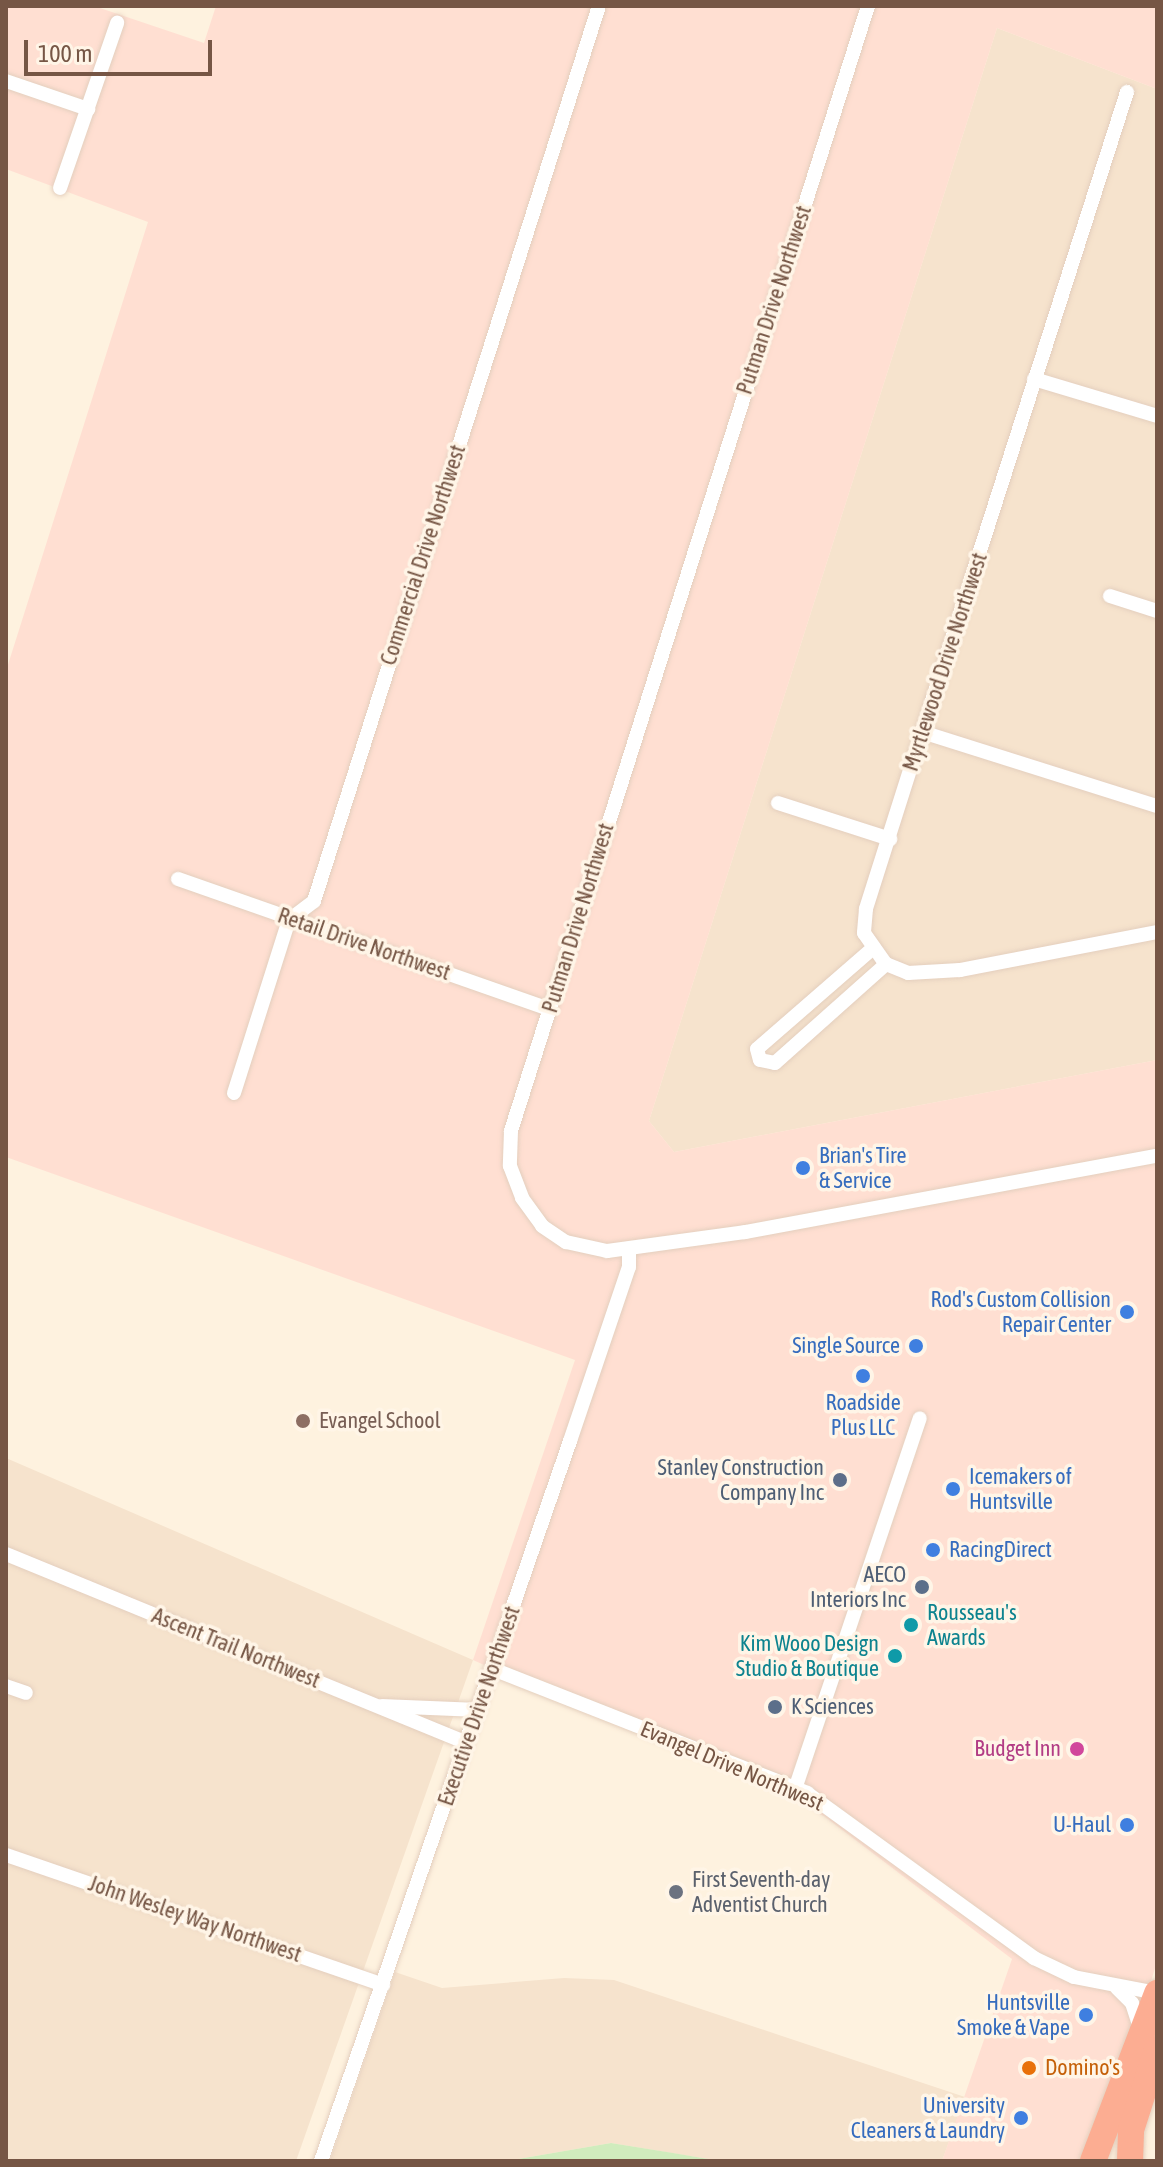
<!DOCTYPE html>
<style>
body{margin:0}
#map{position:relative;width:1163px;height:2167px;overflow:hidden;background:#fef2df;font-family:"Asap Condensed",sans-serif}
div>[style]{position:absolute}
.residential>*{inset:0;background:#f6e3cd}
.commercial>*{inset:0;background:#ffdfd2}
.green>*{inset:0;background:#d0ecbd}
.roads{filter:drop-shadow(0 0 2px #e4cfbe) drop-shadow(0 0 2px #e4cfbe)}
.street>*{height:14px;margin:-7px;padding:0 7px;transform-origin:7px;border-radius:7px;background:#fff}
.highway>*{height:26px;margin:-13px;padding:0 13px;transform-origin:13px;border-radius:13px;background:#fcad92}
.dots>*{width:22px;height:22px;translate:-50% -50%;box-sizing:border-box;border:4px solid #fff5e7;border-radius:50%}
span{translate:-50% -50%;white-space:nowrap;text-align:center;line-height:1.15;-webkit-text-stroke:7px #fff5e7;paint-order:stroke}
.street-label{font-size:22px;color:#765645}
.shop-label{font-size:22px;color:#366cbe}
.left{translate:0 -50%;text-align:left}
.right{translate:-100% -50%;text-align:right}
.education-label{font-size:22px;color:#785e54}
.service-label{font-size:22px;color:#4e5e75}
.culture-label{font-size:22px;color:#0d838f}
.hotel-label{font-size:22px;color:#b23c85}
.worship-label{font-size:22px;color:#5b616d}
.food-label{font-size:22px;color:#c56008}
.frame{position:absolute;inset:0;border:8px solid #765645;pointer-events:none}
.scale{position:absolute;left:24px;top:40px;width:188px;height:36px;box-sizing:border-box;border:4px solid #765645;border-top:0;padding-left:10px;font-size:24px;line-height:28px;white-space:nowrap;color:#765645;-webkit-text-stroke:6px #fff5e7;paint-order:stroke}
</style>
<div id="map">
<div class="residential">
<i style="clip-path:polygon(997px 28px,1157px 89px,1157px 1060px,674px 1152px,649px 1121px)"></i>
<i style="clip-path:polygon(6px 1458px,473px 1660px,296px 2161px,6px 2161px)"></i>
<i style="clip-path:polygon(395px 1972px,442px 1988px,564px 1978px,614px 1980px,965px 2097px,942px 2161px,720px 2161px,611px 2143px,507px 2161px,330px 2161px)"></i>
</div>
<div class="commercial">
<i style="clip-path:polygon(6px 6px,94px 6px,204px 43px,216px 6px,1157px 6px,1157px 89px,997px 28px,649px 1121px,674px 1152px,1157px 1060px,1157px 1962px,1139px 2019px,1079px 2161px,942px 2161px,1012px 1959px,824px 1816px,473px 1660px,575px 1360px,6px 1157px,6px 671px,148px 222px,6px 169px)"></i>
</div>
<div class="green">
<i style="clip-path:polygon(611px 2143px,673px 2153px,720px 2161px,507px 2161px)"></i>
</div>
<div class="roads">
<div class="street">
<i style="left:868px;top:6px;width:1180px;rotate:107.61deg"></i>
<i style="left:511px;top:1131px;width:35px;rotate:92deg"></i>
<i style="left:510px;top:1166px;width:34px;rotate:69deg"></i>
<i style="left:522px;top:1198px;width:34px;rotate:54deg"></i>
<i style="left:542px;top:1226px;width:29px;rotate:34deg"></i>
<i style="left:566px;top:1242px;width:42px;rotate:12.4deg"></i>
<i style="left:607px;top:1251px;width:139px;rotate:-7.8deg"></i>
<i style="left:745px;top:1232px;width:419px;rotate:-10.5deg"></i>
<i style="left:6px;top:81px;width:87px;rotate:18.9deg"></i>
<i style="left:1127px;top:92px;width:672px;rotate:107.76deg"></i>
<i style="left:922px;top:732px;width:186px;rotate:107.6deg"></i>
<i style="left:866px;top:909px;width:24px;rotate:95deg"></i>
<i style="left:864px;top:933px;width:38px;rotate:55deg"></i>
<i style="left:886px;top:964px;width:24px;rotate:22deg"></i>
<i style="left:908px;top:973px;width:52px;rotate:-3.3deg"></i>
<i style="left:960px;top:970px;width:201px;rotate:-10.9deg"></i>
<i style="left:60px;top:188px;width:175px;rotate:-70.9deg"></i>
<i style="left:1034px;top:379px;width:128px;rotate:16.7deg"></i>
<i style="left:1110px;top:596px;width:49px;rotate:17.7deg"></i>
<i style="left:922px;top:732px;width:246px;rotate:17.5deg"></i>
<i style="left:778px;top:803px;width:118px;rotate:17.8deg"></i>
<i style="left:178px;top:879px;width:394px;rotate:19.3deg"></i>
<i style="left:872px;top:949px;width:152px;rotate:139deg"></i>
<i style="left:757px;top:1049px;width:11px;rotate:75deg"></i>
<i style="left:760px;top:1060px;width:15px;rotate:11deg"></i>
<i style="left:775px;top:1063px;width:149px;rotate:-41.7deg"></i>
<i style="left:234px;top:1093px;width:182px;rotate:-72.4deg"></i>
<i style="left:289px;top:920px;width:31px;rotate:-37deg"></i>
<i style="left:314px;top:901px;width:939px;rotate:-72.34deg"></i>
<i style="left:6px;top:1554px;width:497px;rotate:22.3deg"></i>
<i style="left:493px;top:1669px;width:338px;rotate:21.5deg"></i>
<i style="left:807px;top:1793px;width:281px;rotate:36deg"></i>
<i style="left:1034px;top:1958px;width:44px;rotate:25.4deg"></i>
<i style="left:1074px;top:1977px;width:85px;rotate:10.9deg"></i>
<i style="left:6px;top:1686px;width:21px;rotate:19deg"></i>
<i style="left:382px;top:1706px;width:96px;rotate:2.4deg"></i>
<i style="left:795px;top:1789px;width:391px;rotate:-71.4deg"></i>
<i style="left:6px;top:1855px;width:399px;rotate:19deg"></i>
<i style="left:1117px;top:1988px;width:21px;rotate:45deg"></i>
<i style="left:1132px;top:2003px;width:26px;rotate:72deg"></i>
<i style="left:321px;top:2161px;width:762px;rotate:-70.92deg"></i>
<i style="left:570px;top:1441px;width:184px;rotate:-71.3deg"></i>
<i style="left:629px;top:1267px;width:17px;rotate:-90deg"></i>
</div>
<div class="highway">
<i style="left:1093px;top:2161px;width:180px;rotate:-69.1deg"></i>
<i style="left:1130px;top:2161px;width:31px;rotate:-88deg"></i>
<i style="left:1131px;top:2130px;width:85px;rotate:-72.2deg"></i>
</div>
</div>
<div class="dots">
<i style="left:803px;top:1168px;background:#3f7fe0"></i>
<i style="left:1127px;top:1312px;background:#3f7fe0"></i>
<i style="left:916px;top:1346px;background:#3f7fe0"></i>
<i style="left:863px;top:1376px;background:#3f7fe0"></i>
<i style="left:303px;top:1421px;background:#8d6e63"></i>
<i style="left:840px;top:1480px;background:#5c6f8a"></i>
<i style="left:953px;top:1489px;background:#3f7fe0"></i>
<i style="left:933px;top:1550px;background:#3f7fe0"></i>
<i style="left:922px;top:1587px;background:#5c6f8a"></i>
<i style="left:911px;top:1625px;background:#0f9aa8"></i>
<i style="left:895px;top:1656px;background:#0f9aa8"></i>
<i style="left:775px;top:1707px;background:#5c6f8a"></i>
<i style="left:1077px;top:1749px;background:#d1479c"></i>
<i style="left:1127px;top:1825px;background:#3f7fe0"></i>
<i style="left:676px;top:1892px;background:#6b7280"></i>
<i style="left:1086px;top:2015px;background:#3f7fe0"></i>
<i style="left:1029px;top:2068px;background:#e8710a"></i>
<i style="left:1021px;top:2118px;background:#3f7fe0"></i>
</div>
<div class="street-label">
<span style="left:774px;top:300px;rotate:-72deg">Putman Drive Northwest</span>
<span style="left:423px;top:555px;rotate:-72deg">Commercial Drive Northwest</span>
<span style="left:945px;top:662px;rotate:-72deg">Myrtlewood Drive Northwest</span>
<span style="left:578px;top:918px;rotate:-73deg">Putman Drive Northwest</span>
<span style="left:364px;top:944px;rotate:19deg">Retail Drive Northwest</span>
<span style="left:236px;top:1648px;rotate:22deg">Ascent Trail Northwest</span>
<span style="left:479px;top:1706px;rotate:-71deg">Executive Drive Northwest</span>
<span style="left:732px;top:1766px;rotate:23deg">Evangel Drive Northwest</span>
<span style="left:195px;top:1919px;rotate:19deg">John Wesley Way Northwest</span>
</div>
<div class="shop-label">
<span class="left" style="left:819px;top:1168px">Brian's Tire<br>&amp; Service</span>
<span class="right" style="left:1111px;top:1312px">Rod's Custom Collision<br>Repair Center</span>
<span class="right" style="left:900px;top:1346px">Single Source</span>
<span style="left:863px;top:1415px">Roadside<br>Plus LLC</span>
<span class="left" style="left:969px;top:1489px">Icemakers of<br>Huntsville</span>
<span class="left" style="left:949px;top:1550px">RacingDirect</span>
<span class="right" style="left:1111px;top:1825px">U-Haul</span>
<span class="right" style="left:1070px;top:2015px">Huntsville<br>Smoke &amp; Vape</span>
<span class="right" style="left:1005px;top:2118px">University<br>Cleaners &amp; Laundry</span>
</div>
<div class="education-label">
<span class="left" style="left:319px;top:1421px">Evangel School</span>
</div>
<div class="service-label">
<span class="right" style="left:824px;top:1480px">Stanley Construction<br>Company Inc</span>
<span class="right" style="left:906px;top:1587px">AECO<br>Interiors Inc</span>
<span class="left" style="left:791px;top:1707px">K Sciences</span>
</div>
<div class="culture-label">
<span class="left" style="left:927px;top:1625px">Rousseau's<br>Awards</span>
<span class="right" style="left:879px;top:1656px">Kim Wooo Design<br>Studio &amp; Boutique</span>
</div>
<div class="hotel-label">
<span class="right" style="left:1061px;top:1749px">Budget Inn</span>
</div>
<div class="worship-label">
<span class="left" style="left:692px;top:1892px">First Seventh-day<br>Adventist Church</span>
</div>
<div class="food-label">
<span class="left" style="left:1045px;top:2068px">Domino's</span>
</div>
<div class="frame"></div>
<div class="scale">100 m</div>
</div>
